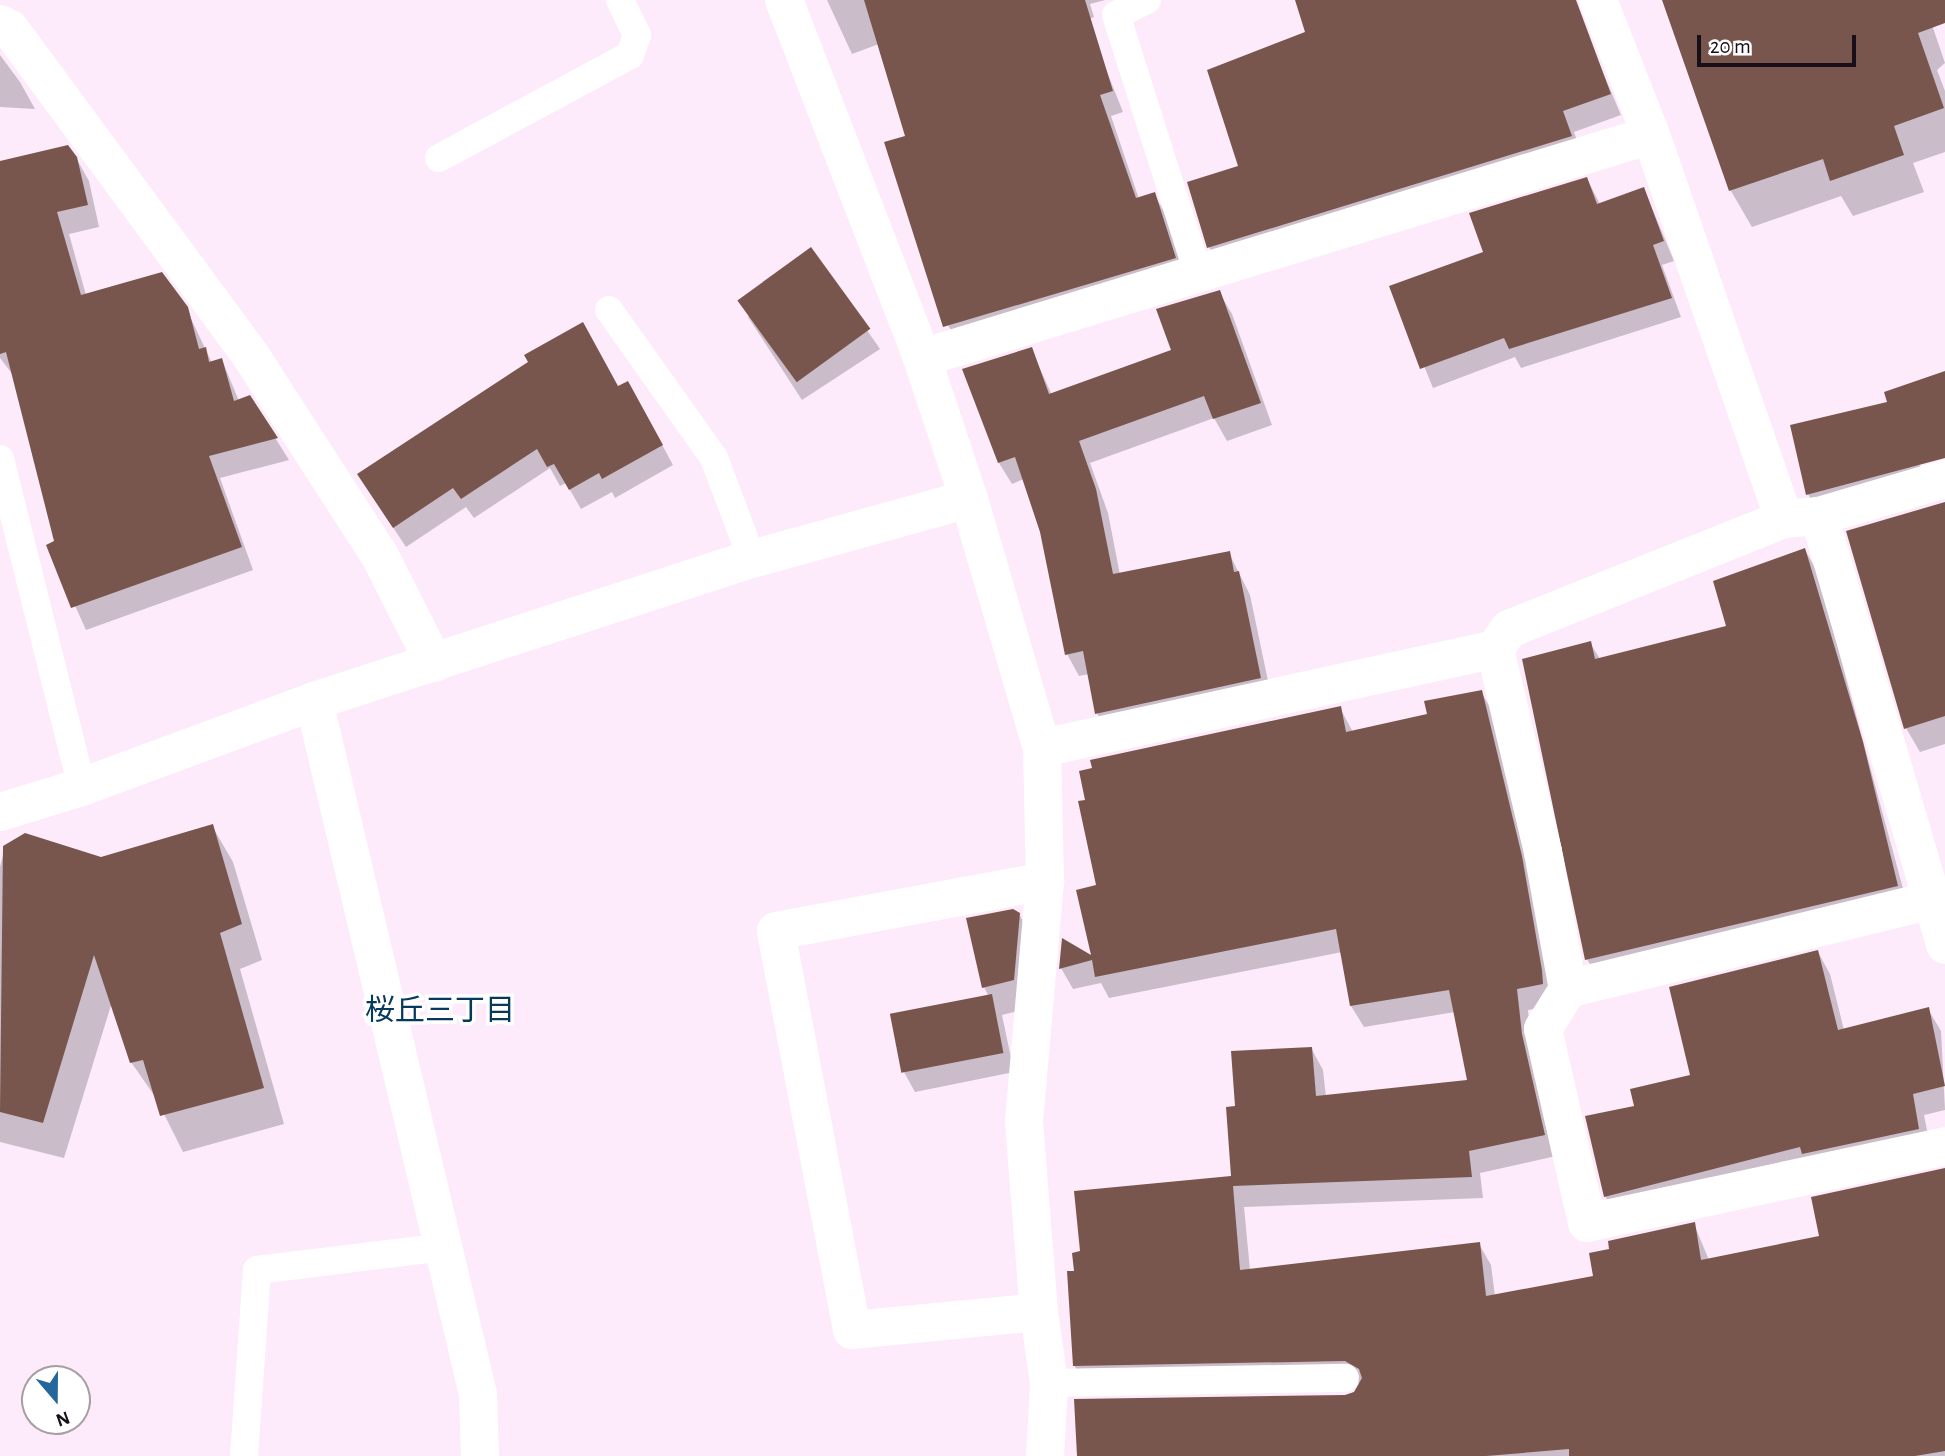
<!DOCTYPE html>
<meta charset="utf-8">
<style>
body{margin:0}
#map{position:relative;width:1945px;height:1456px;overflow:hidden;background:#fdebfb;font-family:"Alegreya Sans","Noto Sans JP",sans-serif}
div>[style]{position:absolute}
.shadow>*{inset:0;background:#0003}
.building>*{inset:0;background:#78564e;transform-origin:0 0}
.service>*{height:28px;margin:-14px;padding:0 14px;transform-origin:14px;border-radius:14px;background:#fff}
.minor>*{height:38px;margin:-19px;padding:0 19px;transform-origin:19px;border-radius:19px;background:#fff}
span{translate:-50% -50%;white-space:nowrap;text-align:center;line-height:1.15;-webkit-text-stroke:7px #fff;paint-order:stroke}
.neighbourhood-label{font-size:30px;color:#07395c}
.north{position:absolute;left:21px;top:1365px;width:70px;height:70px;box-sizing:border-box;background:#fff;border:2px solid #a39fa3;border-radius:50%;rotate:160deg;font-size:19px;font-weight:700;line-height:28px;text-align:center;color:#190f18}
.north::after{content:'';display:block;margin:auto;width:24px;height:32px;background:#23679c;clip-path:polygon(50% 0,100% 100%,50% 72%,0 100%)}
.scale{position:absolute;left:1697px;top:35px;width:159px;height:32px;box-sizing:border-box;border:4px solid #190f18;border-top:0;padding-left:9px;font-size:21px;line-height:24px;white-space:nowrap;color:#190f18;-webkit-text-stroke:5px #fff;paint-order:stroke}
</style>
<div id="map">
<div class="shadow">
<i style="clip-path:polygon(827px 0,1105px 0,1090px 4px,1094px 17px,1028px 45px,1099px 52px,1123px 112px,1111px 116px,1139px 199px,1154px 194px,1166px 215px,1186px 278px,960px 347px,949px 327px,886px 144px,907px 137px,879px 44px,852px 54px)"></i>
<i style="clip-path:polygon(1297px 0,1572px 0,1621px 115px,1574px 132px,1583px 157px,1221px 268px,1209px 247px,1240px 167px,1307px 34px)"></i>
<i style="clip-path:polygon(1664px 0,1931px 0,1931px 22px,1945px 63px,1937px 70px,1945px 91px,1945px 152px,1913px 163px,1924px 192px,1853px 216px,1841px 196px,1752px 227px,1731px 191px)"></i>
<i style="clip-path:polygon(0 55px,20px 82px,35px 109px,0 107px)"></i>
<i style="clip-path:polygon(76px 158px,89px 181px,99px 227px,69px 234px,86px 295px,186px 308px,212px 363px,222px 360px,239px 401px,250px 398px,289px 460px,220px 478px,253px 570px,86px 630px,48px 546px,56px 542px,13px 375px,0 358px,0 169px)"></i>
<i style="clip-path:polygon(1587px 179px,1600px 204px,1644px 189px,1674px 261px,1662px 265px,1681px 317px,1521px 368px,1515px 357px,1433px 388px,1392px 287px,1485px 253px)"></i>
<i style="clip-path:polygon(811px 249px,880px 349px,802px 400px,748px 317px)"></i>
<i style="clip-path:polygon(1219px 292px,1232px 314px,1272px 425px,1227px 441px,1214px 418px,1090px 463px,1108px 513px,1120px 575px,1229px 553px,1250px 595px,1272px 700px,1109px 735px,1097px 713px,1089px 674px,1079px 676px,1067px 654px,1042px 531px,1024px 479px,1012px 484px,999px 463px,965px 370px,1031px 349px,1052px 395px,1173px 351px)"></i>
<i style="clip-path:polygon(618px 388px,639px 402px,673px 465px,615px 498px,612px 492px,581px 509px,566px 483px,560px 486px,550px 468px,474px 518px,466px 507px,406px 547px,371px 494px)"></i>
<i style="clip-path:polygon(1908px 421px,1925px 485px,1819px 514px,1808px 494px,1792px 426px)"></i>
<i style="clip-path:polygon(1805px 550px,1817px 571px,1908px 907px,1599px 980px,1587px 959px,1590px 643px,1600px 659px,1728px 627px)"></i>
<i style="clip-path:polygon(1945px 554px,1945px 744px,1920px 752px,1906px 728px)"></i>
<i style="clip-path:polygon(1481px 692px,1494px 714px,1533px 880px,1555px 1005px,1528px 1010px,1533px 1057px,1556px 1156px,1480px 1173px,1483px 1198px,1244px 1207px,1250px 1270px,1479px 1244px,1491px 1265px,1495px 1296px,1595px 1277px,1611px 1251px,1694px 1224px,1709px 1260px,1822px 1238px,1945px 1170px,1945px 1456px,1078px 1456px,1346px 1396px,1361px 1388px,1358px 1382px,1087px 1387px,1074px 1365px,1076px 1273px,1233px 1178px,1237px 1108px,1311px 1048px,1323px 1070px,1326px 1097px,1470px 1081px,1455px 1012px,1364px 1027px,1351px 1006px,1342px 952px,1109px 998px,1101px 983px,1073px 989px,1061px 968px,1093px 959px,1098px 887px,1340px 708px,1353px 732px,1429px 715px)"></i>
<i style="clip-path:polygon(212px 826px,233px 862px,262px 960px,240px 969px,284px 1124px,183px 1152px,156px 1098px,131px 1062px,112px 1002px,64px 1158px,0 1142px,0 867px,5px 847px,101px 859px)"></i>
<i style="clip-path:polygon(1019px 914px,1036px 944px,1030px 1008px,1002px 1015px,1014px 1072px,915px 1092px,904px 1072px,989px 997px,984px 987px)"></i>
<i style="clip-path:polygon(1818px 952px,1830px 974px,1844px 1030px,1928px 1009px,1941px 1031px,1945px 1110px,1924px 1115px,1931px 1151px,1618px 1218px,1605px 1196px,1636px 1107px,1692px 1076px)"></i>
</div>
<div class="building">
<i style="clip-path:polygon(864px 0,1085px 0,1113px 91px,1100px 95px,1136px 198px,1155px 192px,1176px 258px,943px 327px,884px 142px,905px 136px)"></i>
<i style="clip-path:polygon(1295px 0,1576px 0,1611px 94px,1563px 111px,1572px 136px,1207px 248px,1187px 182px,1238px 166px,1207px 70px,1305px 32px)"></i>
<i style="clip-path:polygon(1662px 0,1945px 0,1945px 23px,1918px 33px,1944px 108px,1894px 126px,1904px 155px,1830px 181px,1823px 159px,1729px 191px)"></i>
<i style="clip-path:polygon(68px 145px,77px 157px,88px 205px,57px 212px,81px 295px,162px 272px,188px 307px,199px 349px,206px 347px,209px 362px,222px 358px,234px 401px,250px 395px,278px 438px,209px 456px,242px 547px,71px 608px,46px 545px,54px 541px,6px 352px,0 354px,0 161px)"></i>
<i style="clip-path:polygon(1587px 177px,1597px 204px,1644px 187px,1664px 241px,1653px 245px,1672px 298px,1509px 349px,1504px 338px,1420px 369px,1389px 286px,1483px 252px,1469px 213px)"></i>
<i style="left:811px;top:247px;width:101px;height:91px;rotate:54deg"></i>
<i style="clip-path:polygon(1220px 290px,1261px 403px,1213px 419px,1204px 396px,1079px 441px,1096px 489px,1113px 574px,1230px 551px,1234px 572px,1239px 571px,1261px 678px,1095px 714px,1083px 651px,1065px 655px,1040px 532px,1015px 457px,998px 463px,962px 369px,1032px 347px,1049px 394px,1171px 350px,1156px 309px)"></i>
<i style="clip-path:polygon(583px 322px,618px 386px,628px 381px,663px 445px,602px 479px,599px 473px,569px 490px,554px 464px,547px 467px,537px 449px,461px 499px,453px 488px,393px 528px,357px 474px,528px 362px,524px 355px)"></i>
<i style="clip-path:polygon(1945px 371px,1945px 458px,1806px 495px,1790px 425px,1887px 402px,1884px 392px)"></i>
<i style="clip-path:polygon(1945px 502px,1945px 716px,1904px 729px,1846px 531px)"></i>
<i style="clip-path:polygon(1805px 548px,1863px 742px,1898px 886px,1585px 960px,1522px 659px,1591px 641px,1595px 659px,1726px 626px,1713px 581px)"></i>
<i style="clip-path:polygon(1482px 690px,1522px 856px,1542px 970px,1543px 984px,1517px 989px,1522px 1034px,1545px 1135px,1469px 1151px,1472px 1177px,1233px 1186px,1240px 1270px,1480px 1242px,1486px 1296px,1593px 1276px,1589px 1253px,1609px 1249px,1608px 1241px,1695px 1222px,1701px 1260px,1819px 1236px,1811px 1197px,1945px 1168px,1945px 1451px,1915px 1456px,1569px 1456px,1569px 1449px,1486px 1456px,1077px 1456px,1074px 1399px,1345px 1395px,1354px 1392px,1362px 1378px,1359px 1369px,1345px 1361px,1073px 1366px,1067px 1271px,1074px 1271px,1072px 1253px,1080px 1251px,1074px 1191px,1231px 1176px,1226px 1107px,1235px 1106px,1231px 1051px,1312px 1047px,1316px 1096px,1467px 1080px,1449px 990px,1350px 1006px,1336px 929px,1095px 977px,1092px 960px,1059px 969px,1062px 938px,1091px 955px,1076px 890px,1096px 885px,1078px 801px,1085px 800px,1079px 771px,1092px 768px,1090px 760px,1341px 706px,1346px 732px,1427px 714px,1424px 701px)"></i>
<i style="clip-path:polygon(213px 824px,242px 924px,220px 933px,264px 1088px,160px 1116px,143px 1060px,130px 1063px,94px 955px,43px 1123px,0 1112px,3px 846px,25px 833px,101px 857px)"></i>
<i style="clip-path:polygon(1013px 909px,1020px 913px,1014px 980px,982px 988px,966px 918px)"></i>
<i style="clip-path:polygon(1818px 950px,1838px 1030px,1929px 1007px,1945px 1086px,1913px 1094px,1919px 1129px,1802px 1154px,1800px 1147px,1604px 1197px,1585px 1116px,1634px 1106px,1630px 1089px,1690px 1075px,1669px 987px)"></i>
<i style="left:992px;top:994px;width:60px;height:104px;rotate:79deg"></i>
</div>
<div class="service">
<i style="left:1147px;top:0;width:34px;rotate:154deg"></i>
<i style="left:1116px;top:15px;width:271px;rotate:72.4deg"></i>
<i style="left:439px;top:158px;width:217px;rotate:-28.3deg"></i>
<i style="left:630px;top:55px;width:21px;rotate:-71deg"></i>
<i style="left:637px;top:35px;width:39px;rotate:-116deg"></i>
<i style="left:609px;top:310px;width:181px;rotate:54.6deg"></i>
<i style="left:714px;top:458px;width:108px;rotate:69.4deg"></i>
<i style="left:0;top:459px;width:338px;rotate:76deg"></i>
<i style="left:1049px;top:1383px;width:296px;rotate:-1deg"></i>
<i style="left:244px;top:1456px;width:186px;rotate:-86deg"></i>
<i style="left:257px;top:1270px;width:188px;rotate:-7deg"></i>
</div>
<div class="minor">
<i style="left:784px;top:0;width:384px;rotate:68.9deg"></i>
<i style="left:922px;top:358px;width:149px;rotate:71.6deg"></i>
<i style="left:969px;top:499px;width:259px;rotate:73.7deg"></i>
<i style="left:1042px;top:748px;width:133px;rotate:88.7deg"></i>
<i style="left:1045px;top:881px;width:242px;rotate:95deg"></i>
<i style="left:1024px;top:1122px;width:191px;rotate:85.5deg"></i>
<i style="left:1039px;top:1312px;width:72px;rotate:82deg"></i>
<i style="left:1049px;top:1383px;width:73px;rotate:93.1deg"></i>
<i style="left:1598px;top:0;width:145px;rotate:68.6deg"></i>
<i style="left:1651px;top:135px;width:406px;rotate:70.9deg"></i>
<i style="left:0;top:24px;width:11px;rotate:27deg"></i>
<i style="left:10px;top:29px;width:406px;rotate:53.6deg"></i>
<i style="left:251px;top:356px;width:238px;rotate:57.2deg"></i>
<i style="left:380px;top:556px;width:120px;rotate:63.2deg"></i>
<i style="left:922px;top:358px;width:762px;rotate:-17.01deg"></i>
<i style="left:1819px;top:516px;width:447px;rotate:73.6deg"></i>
<i style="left:1495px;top:649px;width:209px;rotate:76.7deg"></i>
<i style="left:1543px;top:852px;width:139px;rotate:79.7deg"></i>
<i style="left:314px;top:701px;width:712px;rotate:76.69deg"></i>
<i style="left:478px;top:1394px;width:62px;rotate:88.2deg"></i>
<i style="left:1042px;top:748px;width:464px;rotate:-12.3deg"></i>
<i style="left:1495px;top:649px;width:24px;rotate:-55deg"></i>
<i style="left:1509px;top:629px;width:296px;rotate:-21.8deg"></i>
<i style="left:1784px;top:519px;width:35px;rotate:-5deg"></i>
<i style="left:1819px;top:516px;width:131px;rotate:-16.4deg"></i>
<i style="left:0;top:812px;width:86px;rotate:-17deg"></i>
<i style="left:82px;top:787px;width:247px;rotate:-20.3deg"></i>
<i style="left:314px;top:701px;width:460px;rotate:-18deg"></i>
<i style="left:752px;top:559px;width:225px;rotate:-15.5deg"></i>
<i style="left:1945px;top:897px;width:388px;rotate:166.3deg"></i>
<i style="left:1568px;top:989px;width:47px;rotate:122deg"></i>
<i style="left:1543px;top:1029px;width:199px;rotate:77.2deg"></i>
<i style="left:1587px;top:1223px;width:366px;rotate:-12.1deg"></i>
<i style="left:1039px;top:1312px;width:188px;rotate:174.5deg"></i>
<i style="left:852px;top:1330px;width:406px;rotate:-100.8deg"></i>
<i style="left:776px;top:931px;width:274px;rotate:-10.5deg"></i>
</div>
<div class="neighbourhood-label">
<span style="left:440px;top:1011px">桜丘三丁目</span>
</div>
<div class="north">N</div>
<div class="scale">20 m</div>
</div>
